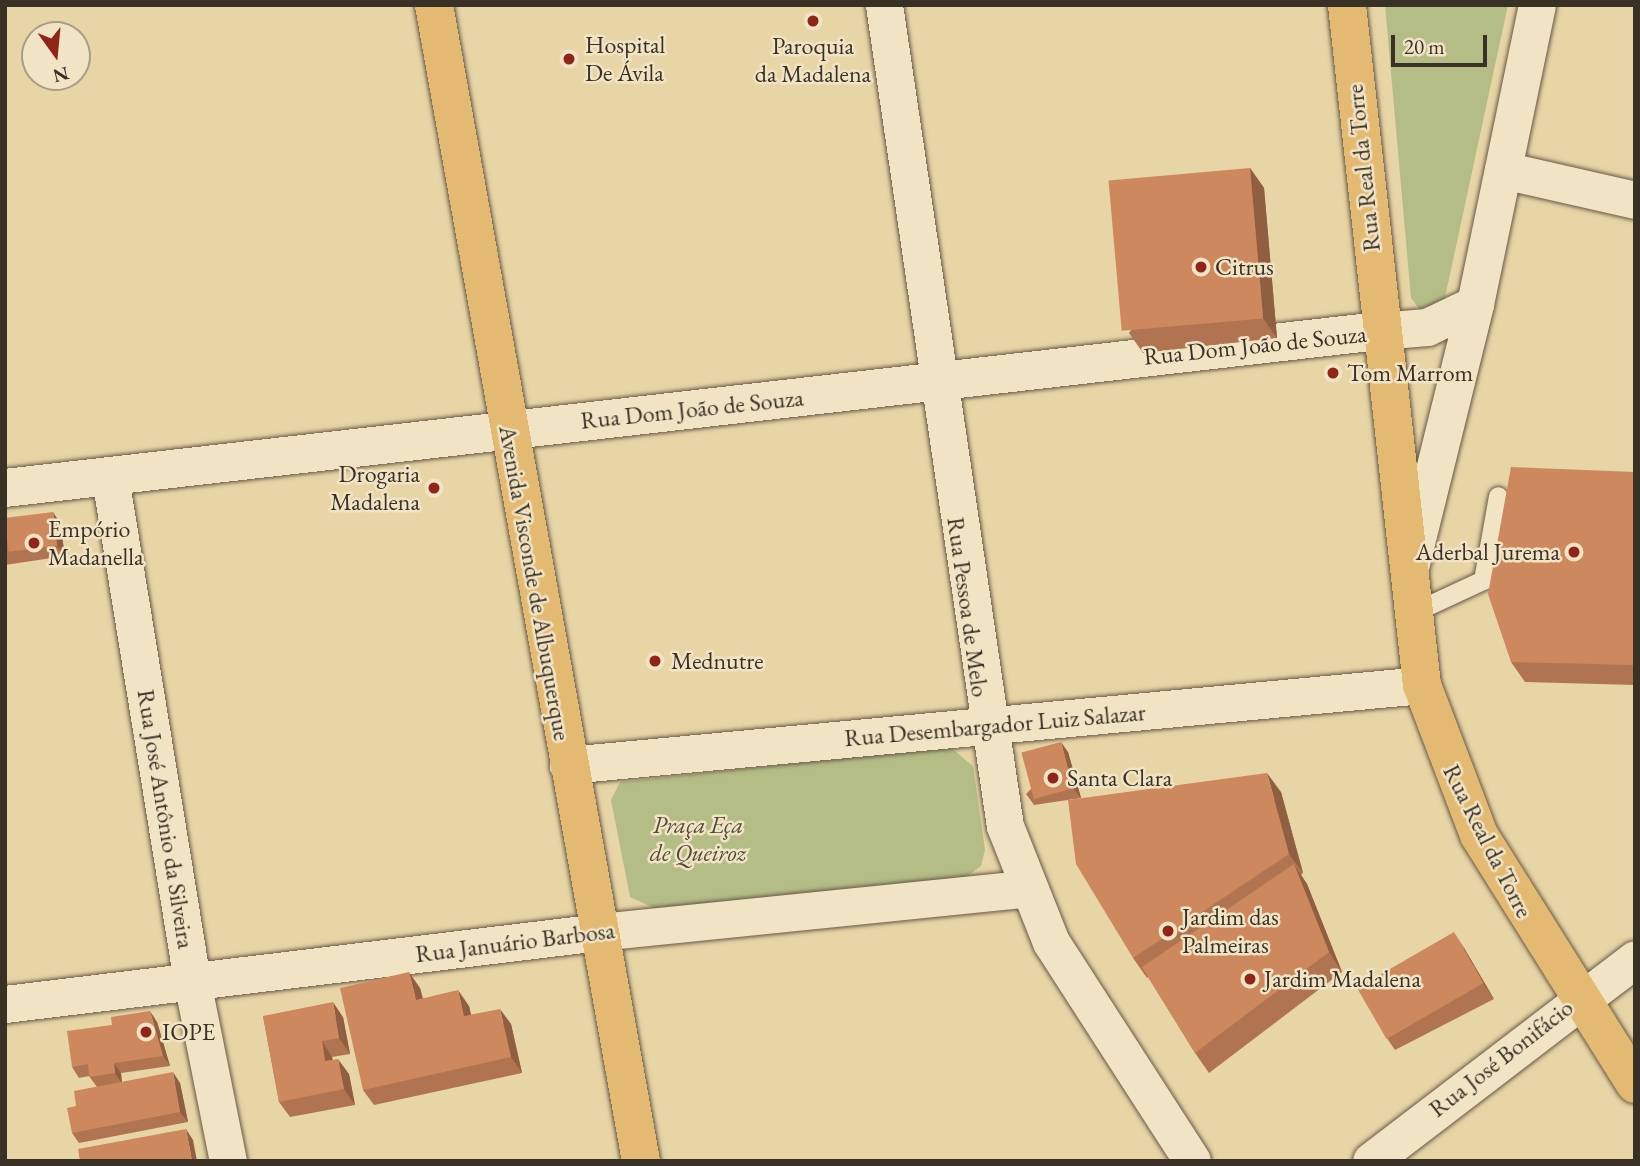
<!DOCTYPE html>
<meta charset="utf-8">
<style>
body{margin:0}
#map{position:relative;width:1640px;height:1166px;overflow:hidden;background:#e8d5a6;font-family:"EB Garamond",serif}
div>[style]{position:absolute}
.green>*{inset:0;background:#b5bd87}
.roads{filter:drop-shadow(0 0 2px #655946) drop-shadow(0 0 2px #655946)}
.lane>*{height:19px;margin:-9.5px;padding:0 9.5px;transform-origin:9.5px;border-radius:9.5px;background:#f0e4c5}
.street>*{height:37px;margin:-18.5px;padding:0 18.5px;transform-origin:18.5px;border-radius:18.5px;background:#f0e4c5}
.secondary>*{height:38px;margin:-19px;padding:0 19px;transform-origin:19px;border-radius:19px;background:#f0e4c5}
.primary>*{height:38px;margin:-19px;padding:0 19px;transform-origin:19px;border-radius:19px;background:#e4ba73}
.wall>*{inset:0;background:#b07550}
.shaded-wall>*{inset:0;background:#905f41}
.building>*{inset:0;background:#cd885d;transform-origin:0 0}
.dots>*{width:19px;height:19px;translate:-50% -50%;box-sizing:border-box;border:4px solid #f0e4c5;border-radius:50%}
span{translate:-50% -50%;white-space:nowrap;text-align:center;line-height:1.15;-webkit-text-stroke:5px #f0e4c5;paint-order:stroke}
.poi-label{font-size:24px;color:#393026}
.left{translate:0 -50%;text-align:left}
.right{translate:-100% -50%;text-align:right}
.street-label{font-size:24px;color:#393026}
.park-label{font-size:24px;color:#524c39;font-style:italic}
.frame{position:absolute;inset:0;border:7px solid #393026;pointer-events:none}
.north{position:absolute;left:21px;top:21px;width:70px;height:70px;box-sizing:border-box;background:#f0e4c5;border:2px solid #a79c85;border-radius:50%;rotate:165deg;font-size:19px;font-weight:700;line-height:28px;text-align:center;color:#393026}
.north::after{content:'';display:block;margin:auto;width:24px;height:32px;background:#8f2418;clip-path:polygon(50% 0,100% 100%,50% 72%,0 100%)}
.scale{position:absolute;left:1391px;top:35px;width:96px;height:32px;box-sizing:border-box;border:4px solid #393026;border-top:0;padding-left:9px;font-size:21px;line-height:24px;white-space:nowrap;color:#393026;-webkit-text-stroke:5px #f0e4c5;paint-order:stroke}
</style>
<div id="map">
<div class="green">
<i style="clip-path:polygon(1385px 5px,1508px 5px,1444px 302px,1419px 309px,1411px 298px)"></i>
<i style="clip-path:polygon(950px 747px,973px 766px,985px 850px,981px 866px,965px 878px,656px 909px,630px 897px,611px 800px,620px 782px)"></i>
</div>
<div class="roads">
<div class="lane">
<i style="left:1414px;top:612px;width:76px;rotate:-24.9deg"></i>
<i style="left:1483px;top:580px;width:85px;rotate:-79.9deg"></i>
</div>
<div class="street">
<i style="left:884px;top:5px;width:830px;rotate:81.62deg"></i>
<i style="left:1005px;top:826px;width:125px;rotate:68.4deg"></i>
<i style="left:1051px;top:942px;width:260px;rotate:57.2deg"></i>
<i style="left:1503px;top:170px;width:135px;rotate:12.8deg"></i>
<i style="left:1379px;top:331px;width:48px;rotate:-4.8deg"></i>
<i style="left:1427px;top:327px;width:53px;rotate:-25.6deg"></i>
<i style="left:110px;top:477px;width:511px;rotate:80.76deg"></i>
<i style="left:192px;top:981px;width:184px;rotate:78.7deg"></i>
<i style="left:1411px;top:563px;width:267px;rotate:-76.1deg"></i>
<i style="left:1475px;top:304px;width:305px;rotate:-78.3deg"></i>
<i style="left:568px;top:765px;width:858px;rotate:-5.35deg"></i>
<i style="left:5px;top:1004px;width:598px;rotate:-6.91deg"></i>
<i style="left:599px;top:932px;width:428px;rotate:-5.8deg"></i>
<i style="left:1371px;top:1161px;width:332px;rotate:-37.4deg"></i>
</div>
<div class="secondary">
<i style="left:5px;top:488px;width:1383px;rotate:-6.52deg"></i>
</div>
<div class="primary">
<i style="left:434px;top:5px;width:1174px;rotate:79.85deg"></i>
<i style="left:1347px;top:5px;width:684px;rotate:83.71deg"></i>
<i style="left:1422px;top:685px;width:160px;rotate:69.2deg"></i>
<i style="left:1479px;top:835px;width:294px;rotate:57.9deg"></i>
</div>
</div>
<div class="wall">
<i style="clip-path:polygon(1250px 168px,1264px 188px,1277px 338px,1143px 353px,1129px 333px)"></i>
<i style="clip-path:polygon(1635px 472px,1635px 685px,1525px 682px,1511px 662px)"></i>
<i style="clip-path:polygon(5px 519px,60px 523px,65px 556px,5px 565px)"></i>
<i style="clip-path:polygon(1068px 752px,1081px 798px,1034px 805px,1026px 794px)"></i>
<i style="clip-path:polygon(1281px 792px,1303px 873px,1301px 875px,1307px 884px,1342px 972px,1209px 1073px,1195px 1053px,1148px 977px,1147px 978px,1133px 958px)"></i>
<i style="clip-path:polygon(1464px 948px,1494px 999px,1395px 1050px,1384px 1034px)"></i>
<i style="clip-path:polygon(420px 988px,423px 998px,469px 1006px,471px 1015px,511px 1024px,522px 1073px,374px 1105px,363px 1090px)"></i>
<i style="clip-path:polygon(263px 1016px,343px 1017px,350px 1054px,332px 1057px,333px 1060px,349px 1074px,355px 1105px,290px 1117px,279px 1102px)"></i>
<i style="clip-path:polygon(157px 1022px,170px 1066px,121px 1073px,122px 1082px,180px 1083px,188px 1122px,79px 1143px,72px 1133px,76px 1106px,97px 1087px,89px 1076px,79px 1078px,72px 1067px)"></i>
</div>
<div class="shaded-wall">
<i style="clip-path:polygon(1250px 168px,1264px 188px,1277px 338px,1263px 318px)"></i>
<i style="clip-path:polygon(53px 512px,60px 523px,65px 556px,57px 546px)"></i>
<i style="clip-path:polygon(1061px 742px,1068px 752px,1081px 798px,1073px 788px)"></i>
<i style="clip-path:polygon(1267px 773px,1281px 792px,1303px 873px,1289px 854px)"></i>
<i style="clip-path:polygon(1294px 864px,1307px 884px,1342px 972px,1329px 952px)"></i>
<i style="clip-path:polygon(1454px 932px,1464px 948px,1494px 999px,1483px 983px)"></i>
<i style="clip-path:polygon(409px 972px,420px 988px,426px 1015px,416px 1000px)"></i>
<i style="clip-path:polygon(458px 990px,469px 1006px,475px 1032px,464px 1016px)"></i>
<i style="clip-path:polygon(333px 1002px,343px 1017px,350px 1054px,339px 1038px)"></i>
<i style="clip-path:polygon(500px 1009px,511px 1024px,522px 1073px,511px 1057px)"></i>
<i style="clip-path:polygon(150px 1011px,157px 1022px,170px 1066px,163px 1056px)"></i>
<i style="clip-path:polygon(322px 1041px,332px 1057px,336px 1077px,325px 1061px)"></i>
<i style="clip-path:polygon(338px 1059px,349px 1074px,355px 1105px,344px 1089px)"></i>
<i style="clip-path:polygon(114px 1063px,121px 1073px,122px 1084px,115px 1073px)"></i>
<i style="clip-path:polygon(173px 1072px,180px 1083px,188px 1122px,180px 1112px)"></i>
<i style="clip-path:polygon(186px 1129px,193px 1140px,197px 1161px,192px 1161px)"></i>
</div>
<div class="building">
<i style="left:1250px;top:168px;width:151px;height:142px;rotate:85deg"></i>
<i style="clip-path:polygon(1511px 467px,1635px 472px,1635px 665px,1511px 662px,1488px 594px)"></i>
<i style="left:53px;top:512px;width:34px;height:49px;rotate:83deg"></i>
<i style="left:1061px;top:742px;width:48px;height:41px;rotate:75deg"></i>
<i style="clip-path:polygon(1267px 773px,1289px 854px,1133px 958px,1076px 864px,1068px 800px)"></i>
<i style="clip-path:polygon(1294px 864px,1329px 952px,1195px 1053px,1142px 967px)"></i>
<i style="left:1454px;top:932px;width:59px;height:112px;rotate:60deg"></i>
<i style="clip-path:polygon(409px 972px,416px 1000px,458px 990px,464px 1016px,500px 1009px,511px 1057px,363px 1090px,340px 988px)"></i>
<i style="clip-path:polygon(333px 1002px,339px 1038px,322px 1041px,325px 1061px,338px 1059px,344px 1089px,279px 1102px,263px 1016px)"></i>
<i style="clip-path:polygon(150px 1011px,163px 1056px,114px 1063px,115px 1073px,89px 1077px,88px 1064px,72px 1067px,67px 1031px,112px 1025px,111px 1017px)"></i>
<i style="clip-path:polygon(173px 1072px,180px 1112px,72px 1133px,67px 1108px,76px 1106px,74px 1091px)"></i>
<i style="clip-path:polygon(186px 1129px,192px 1161px,80px 1161px,78px 1149px)"></i>
</div>
<div class="dots">
<i style="left:813px;top:21px;background:#8f2418"></i>
<i style="left:569px;top:59px;background:#8f2418"></i>
<i style="left:1201px;top:267px;background:#8f2418"></i>
<i style="left:1333px;top:373px;background:#8f2418"></i>
<i style="left:434px;top:488px;background:#8f2418"></i>
<i style="left:34px;top:543px;background:#8f2418"></i>
<i style="left:1574px;top:552px;background:#8f2418"></i>
<i style="left:655px;top:661px;background:#8f2418"></i>
<i style="left:1053px;top:778px;background:#8f2418"></i>
<i style="left:1168px;top:931px;background:#8f2418"></i>
<i style="left:1250px;top:979px;background:#8f2418"></i>
<i style="left:146px;top:1032px;background:#8f2418"></i>
</div>
<div class="poi-label">
<span class="left" style="left:585px;top:59px">Hospital<br>De Ávila</span>
<span style="left:813px;top:60px">Paroquia<br>da Madalena</span>
<span class="left" style="left:1215px;top:267px">Citrus</span>
<span class="left" style="left:1347px;top:373px">Tom Marrom</span>
<span class="right" style="left:420px;top:488px">Drogaria<br>Madalena</span>
<span class="left" style="left:48px;top:543px">Empório<br>Madanella</span>
<span class="right" style="left:1560px;top:552px">Aderbal Jurema</span>
<span class="left" style="left:671px;top:661px">Mednutre</span>
<span class="left" style="left:1067px;top:778px">Santa Clara</span>
<span class="left" style="left:1182px;top:931px">Jardim das<br>Palmeiras</span>
<span class="left" style="left:1264px;top:979px">Jardim Madalena</span>
<span class="left" style="left:162px;top:1032px">IOPE</span>
</div>
<div class="street-label">
<span style="left:1363px;top:168px;rotate:-96deg">Rua Real da Torre</span>
<span style="left:1255px;top:345px;rotate:-6deg">Rua Dom João de Souza</span>
<span style="left:692px;top:409px;rotate:-6deg">Rua Dom João de Souza</span>
<span style="left:535px;top:583px;rotate:80deg">Avenida Visconde de Albuquerque</span>
<span style="left:968px;top:607px;rotate:82deg">Rua Pessoa de Melo</span>
<span style="left:995px;top:725px;rotate:-5deg">Rua Desembargador Luiz Salazar</span>
<span style="left:166px;top:819px;rotate:81deg">Rua José Antônio da Silveira</span>
<span style="left:1488px;top:841px;rotate:63deg">Rua Real da Torre</span>
<span style="left:515px;top:942px;rotate:-7deg">Rua Januário Barbosa</span>
<span style="left:1501px;top:1058px;rotate:-38deg">Rua José Bonifácio</span>
</div>
<div class="park-label">
<span style="left:698px;top:839px">Praça Eça<br>de Queiroz</span>
</div>
<div class="frame"></div>
<div class="north">N</div>
<div class="scale">20 m</div>
</div>
